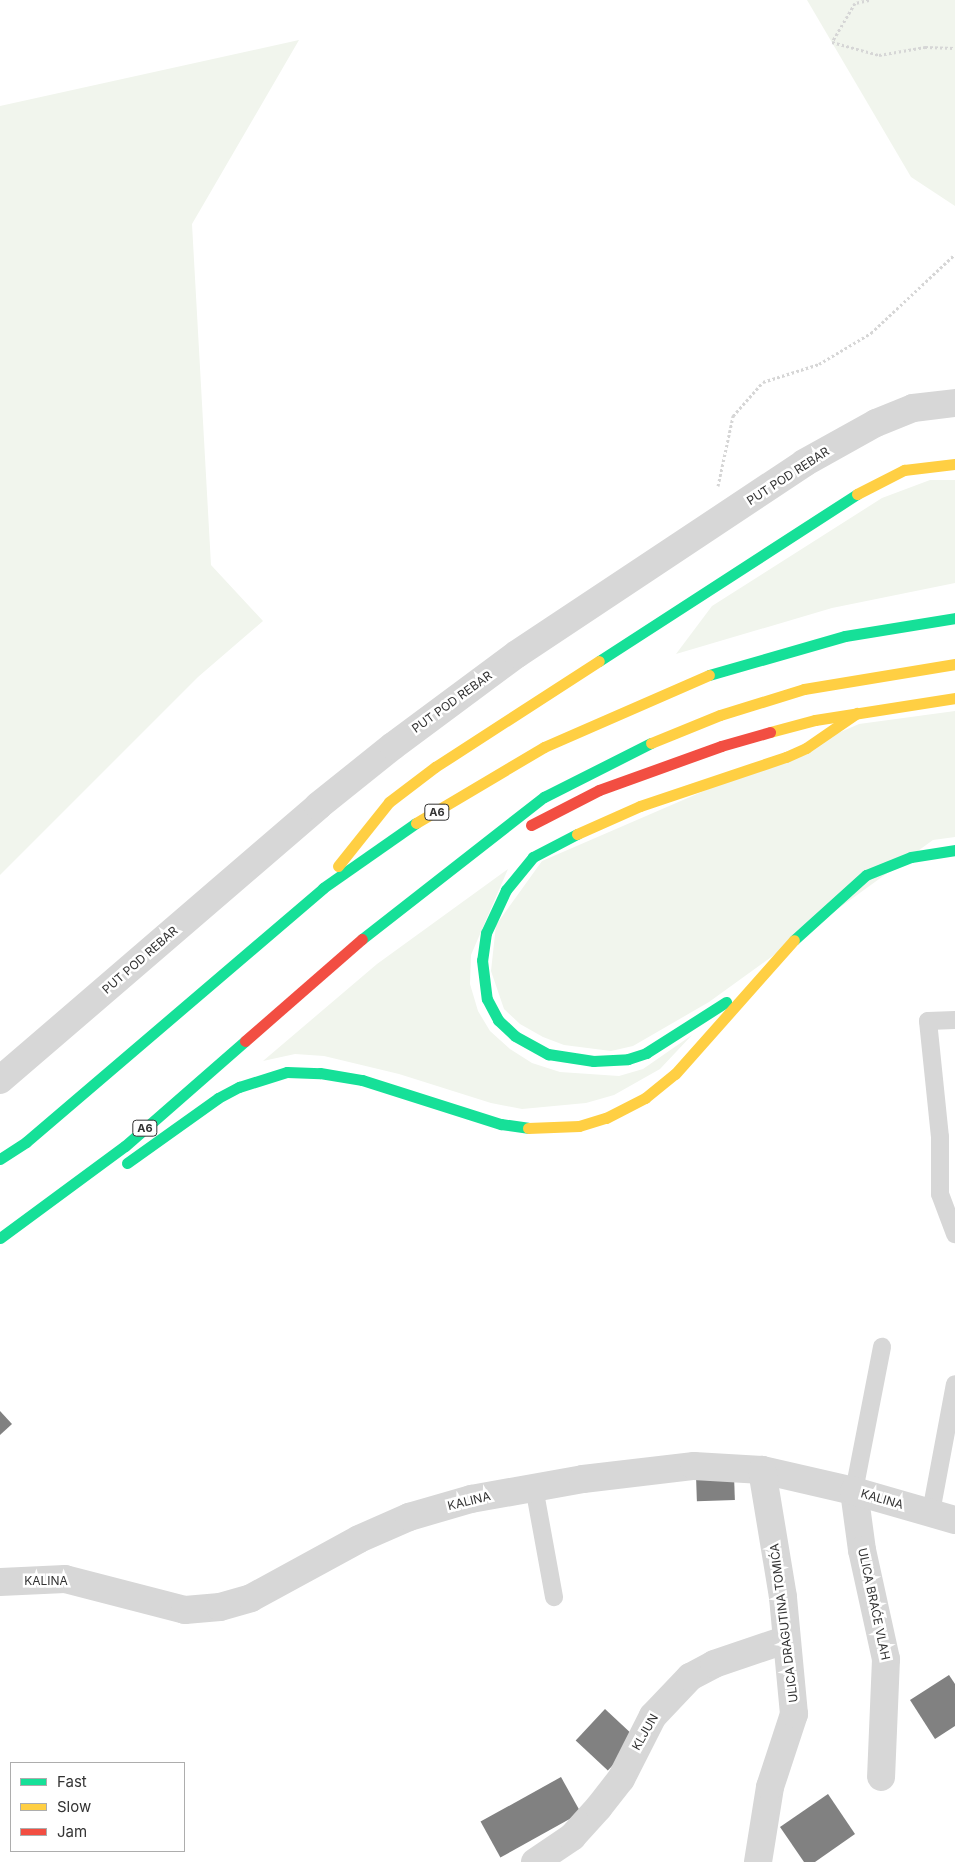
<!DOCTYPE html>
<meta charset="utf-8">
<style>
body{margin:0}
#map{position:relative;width:955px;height:1862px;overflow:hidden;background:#fff;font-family:Inter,sans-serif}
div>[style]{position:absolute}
.green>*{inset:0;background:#f1f5ed}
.building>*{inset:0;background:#818181;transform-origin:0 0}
.path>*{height:3px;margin-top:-1.5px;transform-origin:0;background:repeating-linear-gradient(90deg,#d6d6d6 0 2.5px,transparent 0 5px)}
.lane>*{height:18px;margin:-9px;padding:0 9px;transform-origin:9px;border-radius:9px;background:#d7d7d7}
.street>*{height:28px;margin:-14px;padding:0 14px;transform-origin:14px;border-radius:14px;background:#d7d7d7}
.fast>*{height:11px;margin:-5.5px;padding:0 5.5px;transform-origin:5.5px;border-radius:5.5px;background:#16e098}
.slow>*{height:11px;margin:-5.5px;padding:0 5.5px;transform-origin:5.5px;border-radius:5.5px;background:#ffcf43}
.jam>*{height:11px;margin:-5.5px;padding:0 5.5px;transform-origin:5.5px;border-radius:5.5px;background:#f24e42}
span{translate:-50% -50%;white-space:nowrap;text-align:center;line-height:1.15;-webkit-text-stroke:5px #fff;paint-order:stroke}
.shield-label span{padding:1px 4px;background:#fff;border:1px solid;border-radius:4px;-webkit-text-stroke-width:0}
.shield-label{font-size:11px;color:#333;font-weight:700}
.street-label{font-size:12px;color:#333}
.legend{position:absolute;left:10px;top:1762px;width:175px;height:90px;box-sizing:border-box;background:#fff;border:1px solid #adadad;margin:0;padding:6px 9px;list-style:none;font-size:15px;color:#333}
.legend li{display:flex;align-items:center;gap:10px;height:25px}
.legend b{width:25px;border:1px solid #adadad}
</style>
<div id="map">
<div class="green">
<i style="clip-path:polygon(807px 0,955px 0,955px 206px,911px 177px)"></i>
<i style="clip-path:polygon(299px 40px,192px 224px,211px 565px,263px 621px,198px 677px,0 875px,0 106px)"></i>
<i style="clip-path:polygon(930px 480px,955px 480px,955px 583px,832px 608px,676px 654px,712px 606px,882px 498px)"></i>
<i style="clip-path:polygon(955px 711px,955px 837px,933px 840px,709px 1002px,633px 1046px,611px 1051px,564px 1045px,543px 1037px,520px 1024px,504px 1009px,491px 971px,496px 925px,542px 861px,859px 724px)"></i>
<i style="clip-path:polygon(508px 869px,471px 955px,470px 984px,478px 1011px,490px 1031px,510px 1049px,532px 1063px,560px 1072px,619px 1076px,643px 1069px,692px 1035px,660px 1069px,614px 1095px,586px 1103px,522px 1109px,491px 1103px,399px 1074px,324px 1056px,295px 1054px,263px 1061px,377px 964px)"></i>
</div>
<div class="building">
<i style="clip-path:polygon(0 1411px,12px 1424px,0 1435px)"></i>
<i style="left:734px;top:1475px;width:25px;height:38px;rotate:88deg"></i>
<i style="clip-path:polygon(949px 1675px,955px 1684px,955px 1726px,935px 1739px,910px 1700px)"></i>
<i style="left:605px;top:1709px;width:44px;height:43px;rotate:43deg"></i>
<i style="left:561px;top:1777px;width:41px;height:92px;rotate:61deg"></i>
<i style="clip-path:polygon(828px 1794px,855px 1834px,815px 1862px,804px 1862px,780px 1827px)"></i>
</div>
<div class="path">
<i style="left:869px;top:0;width:14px;rotate:168deg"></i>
<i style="left:855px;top:3px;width:45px;rotate:120.5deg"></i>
<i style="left:832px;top:42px;width:49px;rotate:15.5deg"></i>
<i style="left:879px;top:55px;width:47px;rotate:-9.9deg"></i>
<i style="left:925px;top:47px;width:30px;rotate:2deg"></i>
<i style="left:718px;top:486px;width:72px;rotate:-77.9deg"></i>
<i style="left:733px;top:416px;width:45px;rotate:-48.6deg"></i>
<i style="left:763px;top:382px;width:59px;rotate:-17.8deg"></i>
<i style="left:819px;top:364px;width:61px;rotate:-30.8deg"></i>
<i style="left:871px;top:333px;width:115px;rotate:-43.2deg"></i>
</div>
<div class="lane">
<i style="left:955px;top:1020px;width:27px;rotate:178deg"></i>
<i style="left:928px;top:1021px;width:117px;rotate:84.1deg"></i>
<i style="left:940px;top:1137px;width:57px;rotate:90deg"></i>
<i style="left:940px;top:1194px;width:43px;rotate:69.4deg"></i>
<i style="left:534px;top:1487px;width:112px;rotate:79.7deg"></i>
<i style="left:854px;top:1491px;width:147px;rotate:-79deg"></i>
<i style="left:931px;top:1512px;width:130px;rotate:-79.4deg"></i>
</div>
<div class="street">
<i style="left:0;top:1080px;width:420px;rotate:-40.7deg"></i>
<i style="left:318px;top:806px;width:96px;rotate:-38.7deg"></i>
<i style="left:393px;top:746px;width:154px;rotate:-36.6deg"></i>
<i style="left:517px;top:654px;width:345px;rotate:-33.6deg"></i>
<i style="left:804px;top:463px;width:82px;rotate:-29.1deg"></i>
<i style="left:876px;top:423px;width:40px;rotate:-22deg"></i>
<i style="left:913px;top:408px;width:42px;rotate:-6.8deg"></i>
<i style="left:854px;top:1491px;width:60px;rotate:82.3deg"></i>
<i style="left:862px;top:1550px;width:112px;rotate:77.6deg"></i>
<i style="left:886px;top:1659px;width:118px;rotate:92.4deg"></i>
<i style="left:0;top:1582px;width:65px;rotate:-2.6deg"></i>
<i style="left:65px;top:1579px;width:124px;rotate:14.5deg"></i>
<i style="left:185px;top:1610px;width:35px;rotate:-5deg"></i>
<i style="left:220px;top:1607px;width:32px;rotate:-16deg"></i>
<i style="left:251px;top:1598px;width:123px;rotate:-28.6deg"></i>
<i style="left:359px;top:1539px;width:55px;rotate:-23.7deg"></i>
<i style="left:409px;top:1517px;width:65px;rotate:-16.2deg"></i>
<i style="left:471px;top:1499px;width:114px;rotate:-10.1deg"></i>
<i style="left:583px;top:1479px;width:112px;rotate:-6.7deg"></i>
<i style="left:694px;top:1466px;width:68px;rotate:3.4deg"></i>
<i style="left:762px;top:1470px;width:94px;rotate:12.9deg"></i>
<i style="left:854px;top:1491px;width:105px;rotate:16deg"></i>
<i style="left:535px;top:1862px;width:45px;rotate:-34deg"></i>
<i style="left:572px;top:1837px;width:40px;rotate:-48deg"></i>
<i style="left:599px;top:1807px;width:36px;rotate:-52deg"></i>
<i style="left:621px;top:1779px;width:71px;rotate:-63.1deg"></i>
<i style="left:653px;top:1716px;width:54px;rotate:-46.5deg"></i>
<i style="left:690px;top:1677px;width:27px;rotate:-28deg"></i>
<i style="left:714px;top:1664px;width:75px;rotate:-18.7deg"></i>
<i style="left:758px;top:1862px;width:76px;rotate:-80.9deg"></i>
<i style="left:770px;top:1787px;width:77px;rotate:-71.8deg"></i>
<i style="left:794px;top:1714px;width:118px;rotate:-95.4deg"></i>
<i style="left:783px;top:1597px;width:129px;rotate:-99.4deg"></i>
</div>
<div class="fast">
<i style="left:599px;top:661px;width:307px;rotate:-32.9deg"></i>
<i style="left:709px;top:675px;width:141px;rotate:-16deg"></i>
<i style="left:845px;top:636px;width:111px;rotate:-9.3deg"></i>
<i style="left:577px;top:834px;width:50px;rotate:152.4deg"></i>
<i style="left:533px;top:857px;width:43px;rotate:129.3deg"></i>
<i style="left:506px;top:890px;width:47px;rotate:114.9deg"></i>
<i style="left:486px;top:933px;width:27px;rotate:98deg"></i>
<i style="left:482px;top:960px;width:39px;rotate:83deg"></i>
<i style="left:487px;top:999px;width:24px;rotate:62deg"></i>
<i style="left:498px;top:1020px;width:23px;rotate:43deg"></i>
<i style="left:515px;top:1036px;width:38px;rotate:29deg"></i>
<i style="left:548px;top:1054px;width:46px;rotate:8.8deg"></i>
<i style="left:593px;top:1061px;width:35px;rotate:-3deg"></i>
<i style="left:628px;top:1059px;width:19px;rotate:-18deg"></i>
<i style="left:646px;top:1053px;width:95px;rotate:-32.5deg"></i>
<i style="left:362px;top:939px;width:231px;rotate:-38deg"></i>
<i style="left:544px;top:797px;width:120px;rotate:-26.8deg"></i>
<i style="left:794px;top:940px;width:97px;rotate:-42.1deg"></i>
<i style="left:866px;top:875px;width:48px;rotate:-21.8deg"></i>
<i style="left:911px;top:857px;width:45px;rotate:-9deg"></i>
<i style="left:0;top:1159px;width:31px;rotate:-33deg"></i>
<i style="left:26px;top:1142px;width:391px;rotate:-40.5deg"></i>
<i style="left:323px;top:888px;width:113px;rotate:-35deg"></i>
<i style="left:127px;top:1163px;width:112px;rotate:-35.5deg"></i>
<i style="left:218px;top:1098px;width:24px;rotate:-28deg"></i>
<i style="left:239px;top:1087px;width:50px;rotate:-17.4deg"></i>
<i style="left:287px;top:1072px;width:33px;rotate:2deg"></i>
<i style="left:320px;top:1073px;width:43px;rotate:9.5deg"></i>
<i style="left:362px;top:1080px;width:146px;rotate:17.6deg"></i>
<i style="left:501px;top:1124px;width:27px;rotate:8deg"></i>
<i style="left:0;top:1238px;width:155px;rotate:-36.4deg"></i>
<i style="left:125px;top:1146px;width:159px;rotate:-41.2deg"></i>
</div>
<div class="slow">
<i style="left:857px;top:494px;width:53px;rotate:-27.1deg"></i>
<i style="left:904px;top:470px;width:51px;rotate:-6.7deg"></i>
<i style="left:770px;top:732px;width:47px;rotate:-14.9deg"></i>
<i style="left:815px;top:720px;width:142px;rotate:-8.9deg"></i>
<i style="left:651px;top:743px;width:74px;rotate:-22.1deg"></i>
<i style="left:720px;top:715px;width:88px;rotate:-17.2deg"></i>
<i style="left:804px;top:689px;width:153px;rotate:-9.4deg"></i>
<i style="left:416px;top:823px;width:149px;rotate:-30.7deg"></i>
<i style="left:544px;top:747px;width:180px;rotate:-23.6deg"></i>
<i style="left:577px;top:834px;width:69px;rotate:-24deg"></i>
<i style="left:640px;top:806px;width:154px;rotate:-18.6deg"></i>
<i style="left:786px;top:757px;width:22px;rotate:-24deg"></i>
<i style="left:806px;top:748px;width:62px;rotate:-34.5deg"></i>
<i style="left:338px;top:866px;width:82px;rotate:-51.4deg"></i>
<i style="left:389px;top:802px;width:58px;rotate:-37.3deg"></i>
<i style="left:435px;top:767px;width:195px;rotate:-32.9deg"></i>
<i style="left:528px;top:1128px;width:51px;rotate:-2.2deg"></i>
<i style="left:579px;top:1126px;width:28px;rotate:-17deg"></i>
<i style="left:606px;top:1118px;width:44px;rotate:-27.1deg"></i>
<i style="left:645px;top:1098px;width:38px;rotate:-39deg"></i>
<i style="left:675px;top:1074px;width:179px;rotate:-48.4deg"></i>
</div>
<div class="jam">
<i style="left:531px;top:825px;width:76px;rotate:-27.2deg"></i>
<i style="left:599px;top:790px;width:130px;rotate:-19.8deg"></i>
<i style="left:721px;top:746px;width:51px;rotate:-15.9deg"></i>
<i style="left:245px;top:1041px;width:155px;rotate:-41.1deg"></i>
</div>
<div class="shield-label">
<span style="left:437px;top:812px">A6</span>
<span style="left:145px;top:1128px">A6</span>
</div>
<div class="street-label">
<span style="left:788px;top:476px;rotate:-33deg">PUT POD REBAR</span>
<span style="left:452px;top:702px;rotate:-36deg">PUT POD REBAR</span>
<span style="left:140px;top:960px;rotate:-41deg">PUT POD REBAR</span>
<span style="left:882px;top:1499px;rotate:16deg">KALINA</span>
<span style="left:469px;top:1501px;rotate:-14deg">KALINA</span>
<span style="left:46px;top:1581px">KALINA</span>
<span style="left:874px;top:1604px;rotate:78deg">ULICA BRAĆE VLAH</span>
<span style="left:784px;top:1623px;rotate:-97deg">ULICA DRAGUTINA TOMIĆA</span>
<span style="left:645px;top:1732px;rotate:-60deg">KLJUN</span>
</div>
<ul class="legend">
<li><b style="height:6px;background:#16e098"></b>Fast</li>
<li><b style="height:6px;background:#ffcf43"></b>Slow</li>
<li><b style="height:6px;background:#f24e42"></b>Jam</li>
</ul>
</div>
